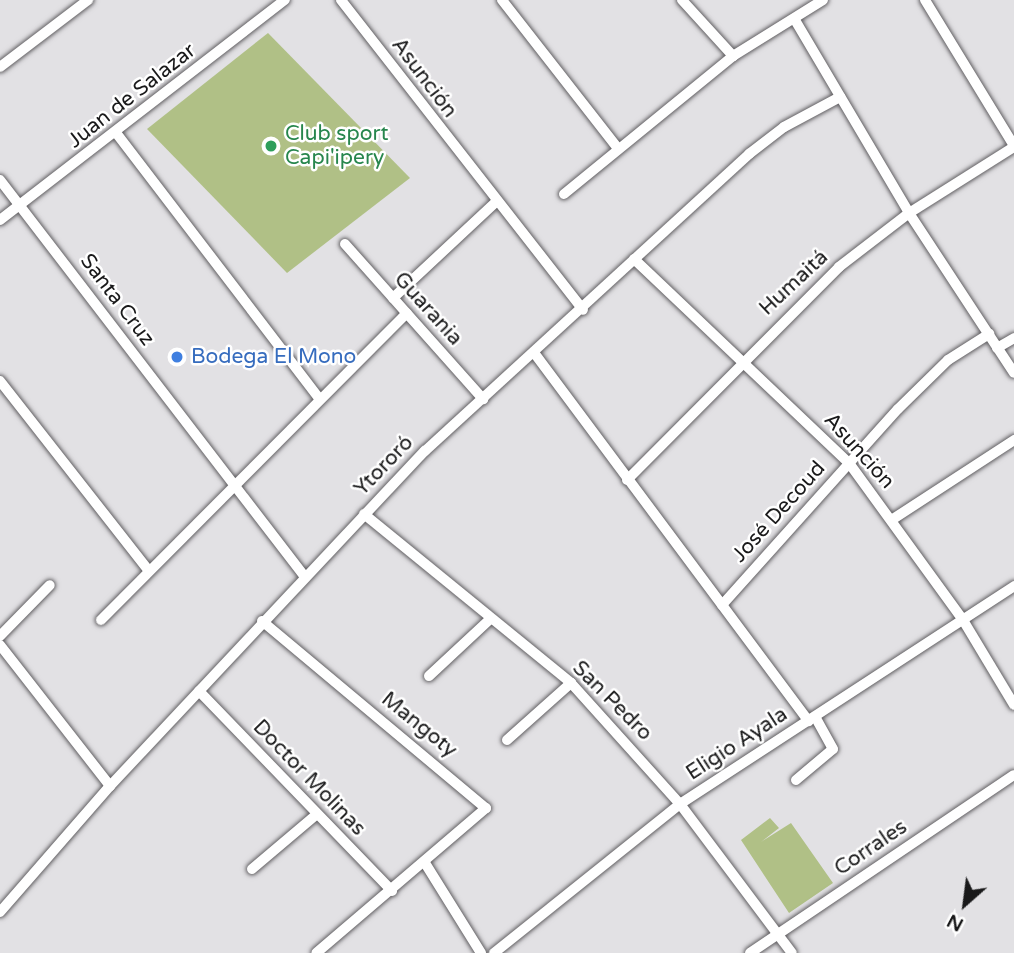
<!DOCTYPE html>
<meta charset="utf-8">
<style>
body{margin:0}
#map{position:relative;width:1014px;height:953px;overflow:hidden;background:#e2e1e4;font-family:"Varela Round",sans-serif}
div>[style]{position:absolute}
.green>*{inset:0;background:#b0c086}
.roads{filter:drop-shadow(0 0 2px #615f62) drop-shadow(0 0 2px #615f62)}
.minor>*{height:10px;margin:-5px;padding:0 5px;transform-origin:5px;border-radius:5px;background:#fff}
.dots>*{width:19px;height:19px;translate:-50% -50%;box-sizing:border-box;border:4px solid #fff;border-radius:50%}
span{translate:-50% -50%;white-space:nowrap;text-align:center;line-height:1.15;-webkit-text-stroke:5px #fff;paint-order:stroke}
.street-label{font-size:21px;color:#19191a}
.leisure-label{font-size:21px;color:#27864d}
.left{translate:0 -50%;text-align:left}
.shop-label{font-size:21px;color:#366cbe}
.north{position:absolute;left:930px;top:869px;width:70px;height:70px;-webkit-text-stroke:5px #fff;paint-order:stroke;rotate:208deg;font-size:19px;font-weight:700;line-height:28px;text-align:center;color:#19191a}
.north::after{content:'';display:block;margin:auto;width:24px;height:32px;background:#19191a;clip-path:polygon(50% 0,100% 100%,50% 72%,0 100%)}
</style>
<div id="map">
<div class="green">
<i style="clip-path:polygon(268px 33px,410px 178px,287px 273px,147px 129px)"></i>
<i style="clip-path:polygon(770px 818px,779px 828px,761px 842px,791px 823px,833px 883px,789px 913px,741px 840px)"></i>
</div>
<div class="roads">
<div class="minor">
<i style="left:341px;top:0;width:393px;rotate:52deg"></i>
<i style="left:502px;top:0;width:187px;rotate:52deg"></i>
<i style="left:682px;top:0;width:76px;rotate:47.7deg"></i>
<i style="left:925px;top:0;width:171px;rotate:58.6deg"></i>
<i style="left:795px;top:20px;width:224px;rotate:59.4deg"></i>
<i style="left:909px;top:213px;width:191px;rotate:56.7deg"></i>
<i style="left:0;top:67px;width:111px;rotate:-37.3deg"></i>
<i style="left:117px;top:134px;width:332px;rotate:52.6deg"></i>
<i style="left:0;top:180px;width:501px;rotate:52.47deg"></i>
<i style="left:564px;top:194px;width:218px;rotate:-39.2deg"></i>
<i style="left:733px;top:56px;width:106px;rotate:-31.9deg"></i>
<i style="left:0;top:220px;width:360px;rotate:-37.7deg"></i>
<i style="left:345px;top:244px;width:208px;rotate:48.3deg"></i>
<i style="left:634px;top:259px;width:296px;rotate:43.5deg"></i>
<i style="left:849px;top:463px;width:194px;rotate:54deg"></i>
<i style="left:963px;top:620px;width:99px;rotate:59deg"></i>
<i style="left:393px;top:298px;width:139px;rotate:-43deg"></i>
<i style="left:997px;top:348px;width:20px;rotate:-30deg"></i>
<i style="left:535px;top:354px;width:458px;rotate:53.3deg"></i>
<i style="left:0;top:381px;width:240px;rotate:51.9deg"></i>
<i style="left:627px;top:480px;width:301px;rotate:-45.1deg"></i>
<i style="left:839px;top:267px;width:88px;rotate:-37.6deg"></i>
<i style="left:909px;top:213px;width:124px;rotate:-32.2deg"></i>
<i style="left:364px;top:514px;width:267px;rotate:39.2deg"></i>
<i style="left:571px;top:683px;width:163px;rotate:48deg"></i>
<i style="left:680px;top:804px;width:186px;rotate:53.1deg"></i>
<i style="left:893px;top:519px;width:145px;rotate:-33.1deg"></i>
<i style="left:722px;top:605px;width:263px;rotate:-48.1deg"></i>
<i style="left:898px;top:409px;width:70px;rotate:-44.4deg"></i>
<i style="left:948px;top:360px;width:49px;rotate:-32.4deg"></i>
<i style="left:101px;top:620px;width:433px;rotate:-45.1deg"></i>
<i style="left:262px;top:621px;width:292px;rotate:39.9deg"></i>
<i style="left:486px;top:808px;width:223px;rotate:139.5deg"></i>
<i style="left:0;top:636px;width:71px;rotate:-45.6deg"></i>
<i style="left:0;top:645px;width:179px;rotate:52deg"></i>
<i style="left:429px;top:676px;width:82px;rotate:-43deg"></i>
<i style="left:199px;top:691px;width:278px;rotate:46deg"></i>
<i style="left:507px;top:740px;width:86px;rotate:-41.7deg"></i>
<i style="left:796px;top:780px;width:48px;rotate:-40deg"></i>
<i style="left:833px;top:749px;width:37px;rotate:-119deg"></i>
<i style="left:425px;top:863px;width:106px;rotate:58.1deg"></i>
<i style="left:252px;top:869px;width:84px;rotate:-40.2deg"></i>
<i style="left:0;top:912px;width:167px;rotate:-48.9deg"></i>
<i style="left:110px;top:786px;width:460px;rotate:-46.8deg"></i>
<i style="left:425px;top:451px;width:440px;rotate:-42.5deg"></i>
<i style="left:749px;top:154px;width:44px;rotate:-37.6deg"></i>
<i style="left:784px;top:127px;width:64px;rotate:-28.2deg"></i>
<i style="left:494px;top:953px;width:238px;rotate:-38.7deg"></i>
<i style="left:680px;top:804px;width:399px;rotate:-33.1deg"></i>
<i style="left:750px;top:953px;width:318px;rotate:-34deg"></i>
</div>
</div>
<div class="dots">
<i style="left:271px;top:146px;background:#2e9e5b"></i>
<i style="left:177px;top:357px;background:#3f7fe0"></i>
</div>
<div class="street-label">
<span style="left:424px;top:78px;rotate:53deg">Asunción</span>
<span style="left:132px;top:96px;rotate:-38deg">Juan de Salazar</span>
<span style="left:794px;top:283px;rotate:-43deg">Humaitá</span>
<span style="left:117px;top:300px;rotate:53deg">Santa Cruz</span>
<span style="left:428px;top:309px;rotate:48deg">Guarania</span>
<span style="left:859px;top:451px;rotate:48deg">Asunción</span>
<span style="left:384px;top:466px;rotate:-46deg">Ytororó</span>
<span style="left:779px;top:512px;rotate:-48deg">José Decoud</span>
<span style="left:612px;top:701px;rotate:45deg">San Pedro</span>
<span style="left:419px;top:725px;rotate:39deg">Mangoty</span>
<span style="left:737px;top:744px;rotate:-33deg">Eligio Ayala</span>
<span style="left:309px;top:778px;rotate:46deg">Doctor Molinas</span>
<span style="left:871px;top:848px;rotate:-34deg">Corrales</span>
</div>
<div class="leisure-label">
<span class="left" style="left:285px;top:146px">Club sport<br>Capi'ipery</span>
</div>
<div class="shop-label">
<span class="left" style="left:191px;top:357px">Bodega El Mono</span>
</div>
<div class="north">N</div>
</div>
